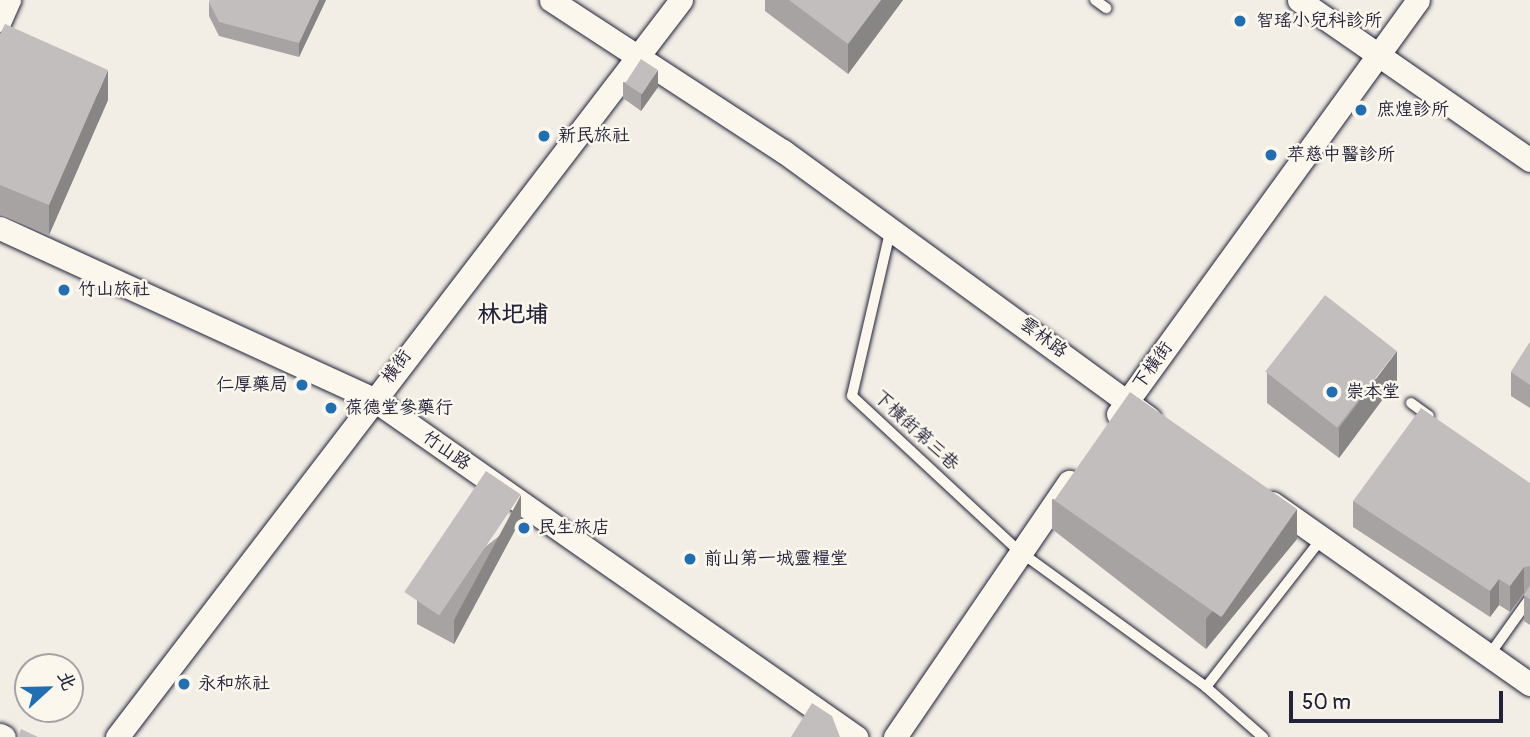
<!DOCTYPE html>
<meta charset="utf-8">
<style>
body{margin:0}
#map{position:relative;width:1530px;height:737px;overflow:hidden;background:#f2eee5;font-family:Pangolin,"LXGW WenKai TC",sans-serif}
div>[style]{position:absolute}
.roads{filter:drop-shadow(0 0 2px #22223b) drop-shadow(0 0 2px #22223b)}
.lane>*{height:10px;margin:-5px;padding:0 5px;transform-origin:5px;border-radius:5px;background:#fbf7ec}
.street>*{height:23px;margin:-11.5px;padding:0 11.5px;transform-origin:11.5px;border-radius:11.5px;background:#fbf7ec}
.wall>*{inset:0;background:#a7a3a3}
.shaded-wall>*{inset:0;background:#888585}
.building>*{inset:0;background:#c2bebe;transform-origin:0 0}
.dots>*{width:19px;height:19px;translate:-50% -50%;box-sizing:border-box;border:4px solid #fbf7ec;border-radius:50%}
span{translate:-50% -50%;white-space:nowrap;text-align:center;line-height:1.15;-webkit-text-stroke:5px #fbf7ec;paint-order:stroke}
.poi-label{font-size:18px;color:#22223b}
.left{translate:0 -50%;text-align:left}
.right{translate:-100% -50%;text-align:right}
.street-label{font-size:18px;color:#22223b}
.district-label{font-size:24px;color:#22223b;font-weight:700}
.north{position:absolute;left:14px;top:653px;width:70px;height:70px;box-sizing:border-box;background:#fbf7ec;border:2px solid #a4a2a5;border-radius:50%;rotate:68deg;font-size:19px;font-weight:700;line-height:28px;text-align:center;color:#22223b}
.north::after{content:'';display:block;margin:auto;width:24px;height:32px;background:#1f6fb2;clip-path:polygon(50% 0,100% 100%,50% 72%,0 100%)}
.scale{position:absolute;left:1289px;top:691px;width:214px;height:32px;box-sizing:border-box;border:4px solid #22223b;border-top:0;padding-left:9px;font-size:21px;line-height:24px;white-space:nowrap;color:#22223b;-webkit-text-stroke:5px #fbf7ec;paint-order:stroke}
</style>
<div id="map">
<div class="roads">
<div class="lane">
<i style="left:1095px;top:0;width:14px;rotate:36deg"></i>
<i style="left:891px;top:228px;width:172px;rotate:103.1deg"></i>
<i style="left:852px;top:396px;width:228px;rotate:42.9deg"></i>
<i style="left:1019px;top:551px;width:231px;rotate:36deg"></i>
<i style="left:1206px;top:687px;width:76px;rotate:41.3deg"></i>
<i style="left:1411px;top:403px;width:22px;rotate:36deg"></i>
<i style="left:1490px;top:654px;width:69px;rotate:-54.5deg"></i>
<i style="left:1206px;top:687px;width:189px;rotate:-52.1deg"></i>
</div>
<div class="street">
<i style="left:551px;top:0;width:277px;rotate:33.1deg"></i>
<i style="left:783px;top:151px;width:453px;rotate:36.1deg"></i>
<i style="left:1299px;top:0;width:281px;rotate:34.7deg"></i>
<i style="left:0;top:20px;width:22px;rotate:-66deg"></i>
<i style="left:0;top:228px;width:410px;rotate:24.6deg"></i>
<i style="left:373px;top:399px;width:590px;rotate:34.98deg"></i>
<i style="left:1118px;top:414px;width:511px;rotate:-54.07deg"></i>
<i style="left:1272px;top:503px;width:315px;rotate:35.1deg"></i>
<i style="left:0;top:735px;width:4px;rotate:27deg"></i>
<i style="left:117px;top:737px;width:928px;rotate:-52.57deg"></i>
<i style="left:895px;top:737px;width:309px;rotate:-55.7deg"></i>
</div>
</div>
<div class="wall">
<i style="clip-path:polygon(210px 0,326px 0,299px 57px,219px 36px,209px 16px,209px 2px)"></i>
<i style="clip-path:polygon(765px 0,903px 0,848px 74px,765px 11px)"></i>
<i style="clip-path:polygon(0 34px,108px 100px,49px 235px,0 215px)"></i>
<i style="clip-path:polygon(623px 82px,658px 87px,641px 111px,623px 98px)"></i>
<i style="clip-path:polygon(1530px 342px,1530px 408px,1511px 396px,1511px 372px)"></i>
<i style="clip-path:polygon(1267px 373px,1397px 380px,1339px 458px,1267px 403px)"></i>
<i style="clip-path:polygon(1530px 483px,1530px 625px,1524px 621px,1524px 593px,1510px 612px,1499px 605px,1490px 617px,1353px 527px,1353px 501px)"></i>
<i style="clip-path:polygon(1052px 499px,1297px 539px,1206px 649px,1052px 529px)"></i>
<i style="clip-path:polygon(521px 519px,454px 644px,417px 624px,417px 600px)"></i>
</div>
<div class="shaded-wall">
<i style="clip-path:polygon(319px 0,326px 0,299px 57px,299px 43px)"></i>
<i style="clip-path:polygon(881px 0,903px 0,848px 74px,848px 44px)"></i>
<i style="clip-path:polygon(108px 70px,108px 100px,49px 235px,49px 205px)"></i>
<i style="clip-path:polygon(658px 70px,658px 87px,641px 111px,641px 94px)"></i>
<i style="clip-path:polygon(1397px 351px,1397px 380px,1339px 458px,1339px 428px)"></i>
<i style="clip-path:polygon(521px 495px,521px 519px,454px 644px,454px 620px)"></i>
<i style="clip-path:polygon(1297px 509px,1297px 539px,1206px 649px,1206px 619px)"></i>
<i style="clip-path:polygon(1524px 567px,1524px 593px,1510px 612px,1510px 586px)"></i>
<i style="clip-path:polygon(1499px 579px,1499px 605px,1490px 617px,1490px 591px)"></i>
</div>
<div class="building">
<i style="clip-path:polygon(210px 0,319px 0,299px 43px,219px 22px,209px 2px)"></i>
<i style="clip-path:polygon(789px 0,881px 0,848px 44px)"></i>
<i style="clip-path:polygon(5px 24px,108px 70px,49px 205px,0 185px,0 34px)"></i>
<i style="left:641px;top:59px;width:20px;height:29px;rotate:33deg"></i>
<i style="left:1325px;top:295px;width:91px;height:97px;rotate:38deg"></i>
<i style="clip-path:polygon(1530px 342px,1530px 385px,1511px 372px)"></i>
<i style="left:1130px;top:392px;width:204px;height:132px;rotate:35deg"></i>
<i style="clip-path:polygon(1421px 408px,1530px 483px,1530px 566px,1524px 567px,1510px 586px,1499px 579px,1490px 591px,1353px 501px)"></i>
<i style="left:486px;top:471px;width:42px;height:146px;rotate:34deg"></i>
<i style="clip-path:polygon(1530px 585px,1530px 599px,1524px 595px)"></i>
<i style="clip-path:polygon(812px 703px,832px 716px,840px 737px,791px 737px)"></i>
<i style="clip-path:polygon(21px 729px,38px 737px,18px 737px)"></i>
</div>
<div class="dots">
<i style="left:1240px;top:21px;background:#1f6fb2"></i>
<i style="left:1361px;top:110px;background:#1f6fb2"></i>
<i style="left:544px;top:136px;background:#1f6fb2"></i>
<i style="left:1271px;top:155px;background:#1f6fb2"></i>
<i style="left:64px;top:290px;background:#1f6fb2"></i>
<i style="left:302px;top:385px;background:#1f6fb2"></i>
<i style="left:1332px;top:392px;background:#1f6fb2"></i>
<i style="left:331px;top:408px;background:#1f6fb2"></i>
<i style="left:524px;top:528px;background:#1f6fb2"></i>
<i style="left:690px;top:559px;background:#1f6fb2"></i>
<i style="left:184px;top:684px;background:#1f6fb2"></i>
</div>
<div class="poi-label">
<span class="left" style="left:1256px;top:21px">智瑤小兒科診所</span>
<span class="left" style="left:1377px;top:110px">庶煌診所</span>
<span class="left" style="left:558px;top:136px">新民旅社</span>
<span class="left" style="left:1287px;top:155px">苹慈中醫診所</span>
<span class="left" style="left:78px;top:290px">竹山旅社</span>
<span class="right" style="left:288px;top:385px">仁厚藥局</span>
<span class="left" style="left:1346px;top:392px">崇本堂</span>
<span class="left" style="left:345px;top:408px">葆德堂參藥行</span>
<span class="left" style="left:538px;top:528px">民生旅店</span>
<span class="left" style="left:704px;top:559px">前山第一城靈糧堂</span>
<span class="left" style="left:198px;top:684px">永和旅社</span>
</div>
<div class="street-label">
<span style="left:1043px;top:338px;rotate:37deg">雲林路</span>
<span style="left:1153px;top:366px;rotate:-54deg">下橫街</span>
<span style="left:397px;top:367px;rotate:-53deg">橫街</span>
<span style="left:916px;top:431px;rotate:43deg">下橫街第三巷</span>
<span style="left:446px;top:451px;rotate:35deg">竹山路</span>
</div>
<div class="district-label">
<span style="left:513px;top:315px">林圯埔</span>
</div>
<div class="north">北</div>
<div class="scale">50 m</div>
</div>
